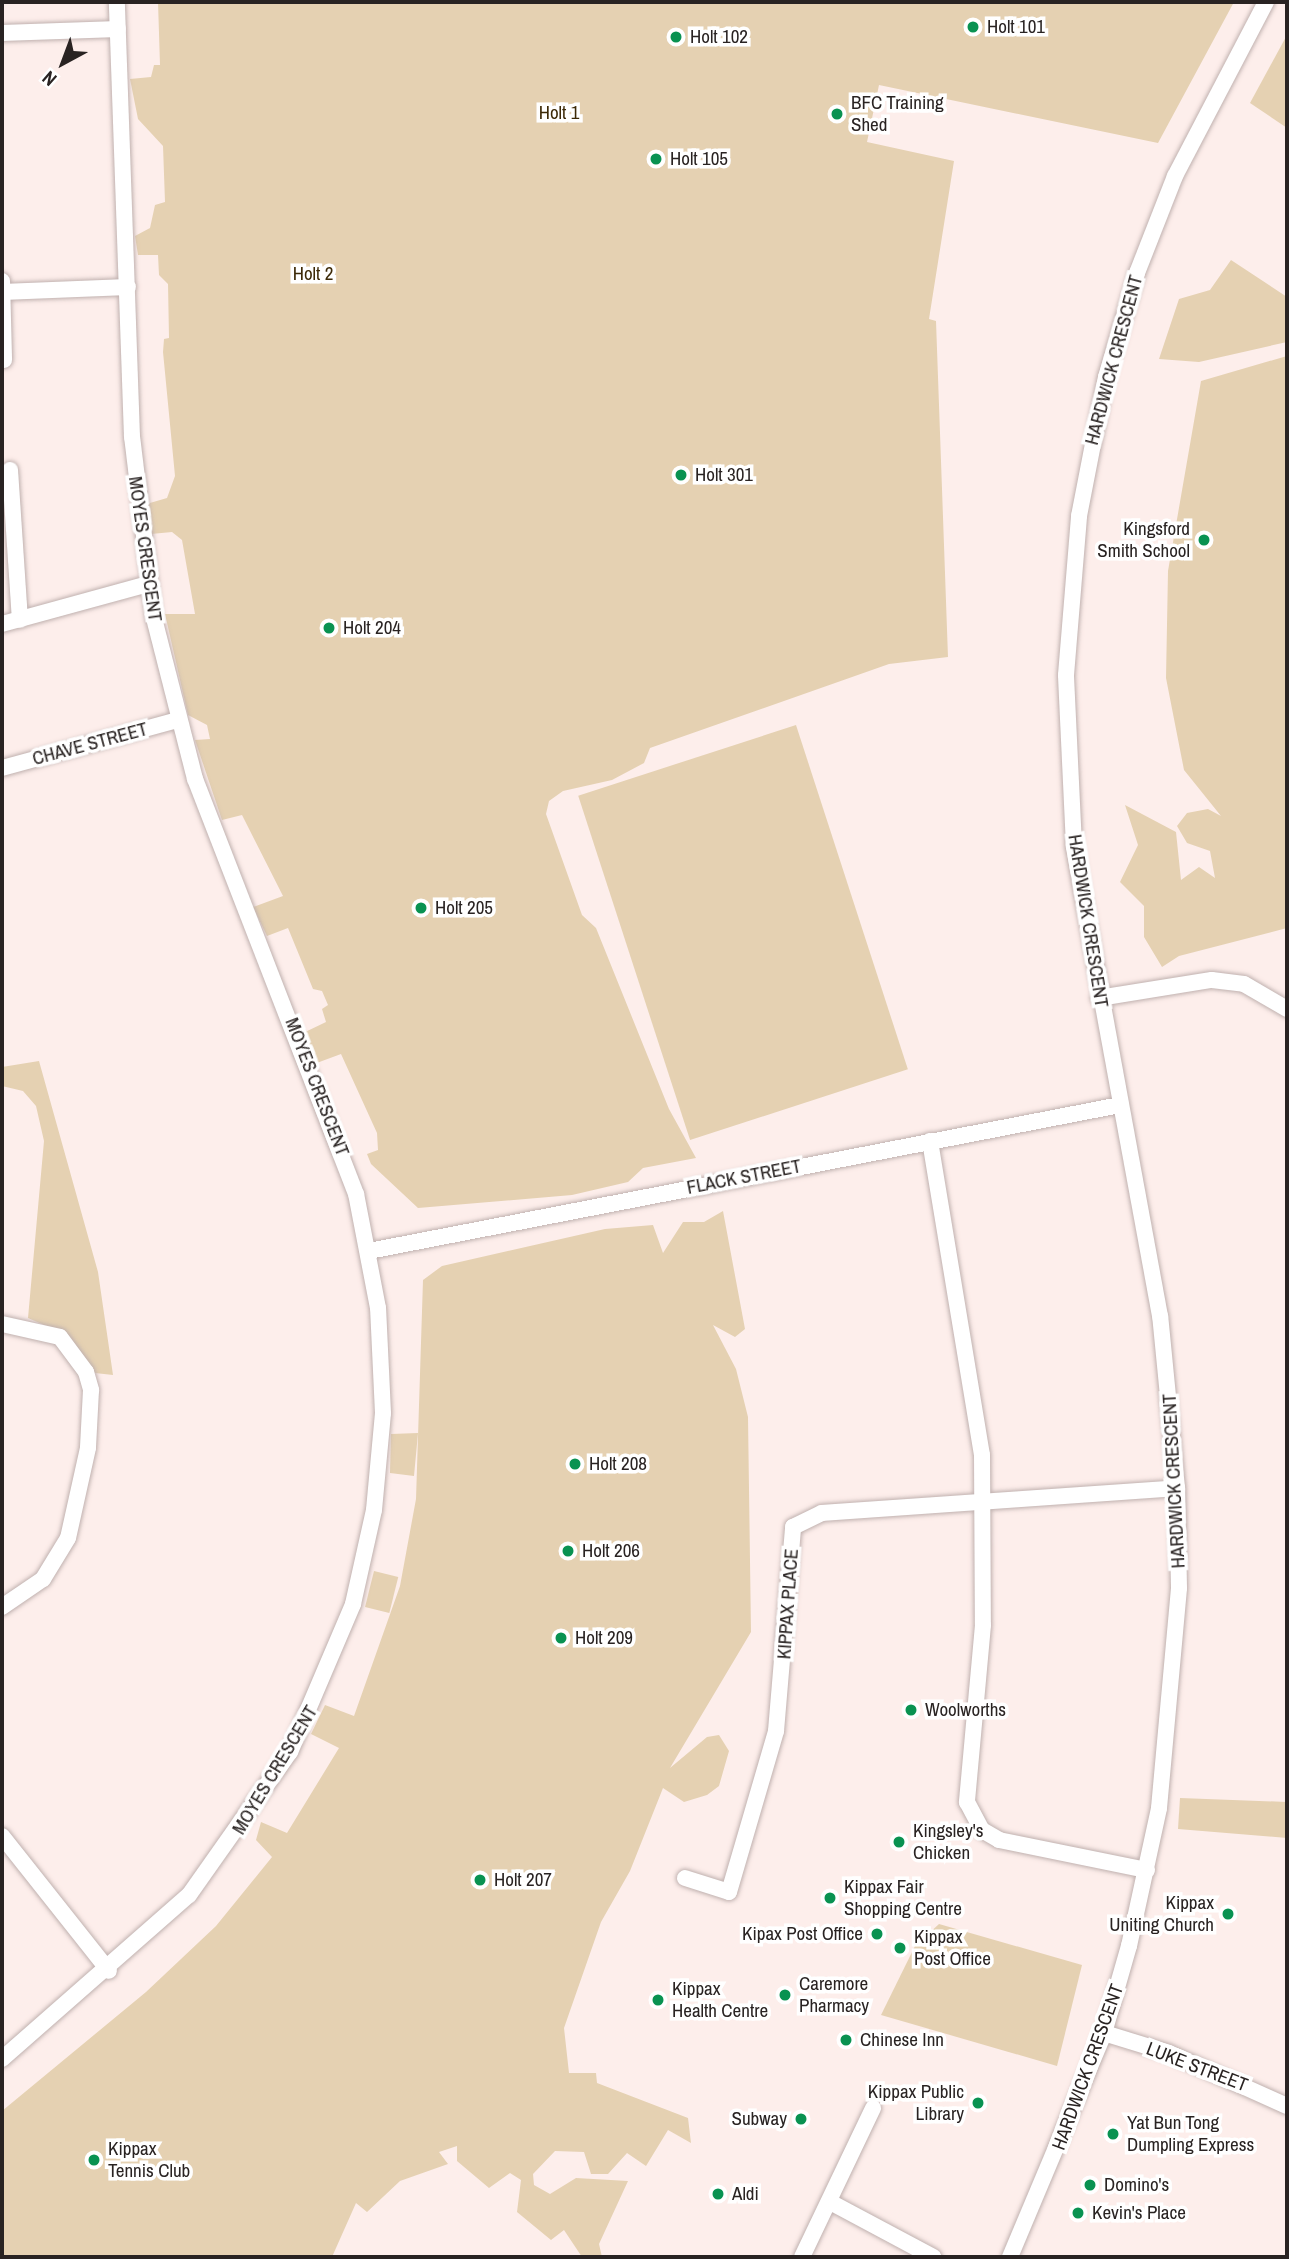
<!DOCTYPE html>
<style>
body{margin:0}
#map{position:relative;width:1289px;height:2259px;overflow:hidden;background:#fdeeeb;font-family:"Archivo Narrow",sans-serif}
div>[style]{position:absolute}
.green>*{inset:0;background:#e5d1b2;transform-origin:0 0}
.roads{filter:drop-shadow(0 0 2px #c0b1af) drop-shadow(0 0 2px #c0b1af)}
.street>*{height:16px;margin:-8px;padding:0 8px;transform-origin:8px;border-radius:8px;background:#fff}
.dots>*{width:19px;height:19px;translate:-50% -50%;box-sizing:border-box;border:4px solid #fff;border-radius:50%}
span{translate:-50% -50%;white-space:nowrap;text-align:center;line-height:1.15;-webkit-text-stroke:7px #fff;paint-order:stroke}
.poi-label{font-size:19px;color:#292322}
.left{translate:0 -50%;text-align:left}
.right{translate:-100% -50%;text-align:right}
.park-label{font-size:19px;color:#3c2906}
.street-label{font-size:19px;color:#292322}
.frame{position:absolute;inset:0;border:4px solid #292322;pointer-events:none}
.north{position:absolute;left:28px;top:28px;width:70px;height:70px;-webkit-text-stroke:5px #fff;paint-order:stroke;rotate:221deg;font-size:19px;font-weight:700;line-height:28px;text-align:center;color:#292322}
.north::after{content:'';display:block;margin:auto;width:24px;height:32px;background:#292322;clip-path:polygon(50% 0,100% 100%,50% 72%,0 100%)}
</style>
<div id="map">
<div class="green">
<i style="clip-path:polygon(158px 2px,1234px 2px,1158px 143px,879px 85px,867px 142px,954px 161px,929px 319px,936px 321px,948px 657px,889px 664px,650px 748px,644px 763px,612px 780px,563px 791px,549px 801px,546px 814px,582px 915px,596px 928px,669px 1109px,696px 1158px,643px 1168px,628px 1182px,572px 1195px,418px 1208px,371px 1164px,367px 1154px,378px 1150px,377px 1133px,341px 1054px,314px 1064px,301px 1034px,326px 1022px,322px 1009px,328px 1005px,322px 991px,313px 989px,288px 928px,267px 936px,253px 907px,283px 896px,242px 815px,222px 820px,195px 740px,210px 739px,207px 725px,188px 715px,165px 614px,195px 614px,182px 540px,172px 532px,151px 534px,143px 505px,167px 498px,175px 476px,163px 352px,164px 339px,169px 338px,168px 284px,159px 275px,158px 255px,138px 255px,135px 236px,150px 228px,155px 205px,165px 202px,163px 146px,138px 119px,130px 79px,151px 77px,154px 65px,160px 65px)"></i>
<i style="clip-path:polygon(1287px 35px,1287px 128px,1250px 103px)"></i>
<i style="clip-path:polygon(1231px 260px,1287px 297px,1287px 342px,1199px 362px,1159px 359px,1179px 299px,1210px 290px)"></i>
<i style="clip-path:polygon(1287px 356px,1287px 928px,1179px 956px,1162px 967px,1144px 937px,1144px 906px,1120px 882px,1138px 845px,1125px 805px,1176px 832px,1181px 880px,1199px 867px,1215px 878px,1210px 851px,1187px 843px,1177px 826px,1187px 813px,1208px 809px,1221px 816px,1184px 770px,1166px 678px,1168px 571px,1201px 381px)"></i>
<i style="left:796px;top:725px;width:362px;height:229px;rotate:72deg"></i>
<i style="clip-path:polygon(39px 1061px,98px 1272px,113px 1375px,95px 1373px,58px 1331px,28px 1318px,44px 1141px,36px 1106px,23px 1091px,2px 1086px,2px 1067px)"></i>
<i style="clip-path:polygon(723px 1211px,745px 1329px,735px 1337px,713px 1325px,736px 1369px,748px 1417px,751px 1632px,670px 1768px,707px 1737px,719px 1735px,729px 1751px,719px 1786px,707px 1795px,684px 1802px,663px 1788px,630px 1871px,601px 1922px,564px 2028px,569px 2073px,596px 2073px,597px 2083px,688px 2118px,691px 2143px,668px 2130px,646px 2166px,627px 2153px,608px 2174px,591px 2174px,584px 2152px,555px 2151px,533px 2174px,534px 2185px,550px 2194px,576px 2178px,628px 2181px,599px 2244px,602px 2257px,582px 2257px,564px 2230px,551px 2240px,517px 2212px,521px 2180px,510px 2173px,489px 2188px,457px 2161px,457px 2146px,439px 2152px,448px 2164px,400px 2181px,367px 2212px,356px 2203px,332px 2257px,2px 2257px,2px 2111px,146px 1992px,216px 1926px,272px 1857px,256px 1840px,261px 1822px,287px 1833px,339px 1748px,311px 1734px,325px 1705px,354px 1716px,400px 1586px,416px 1499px,423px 1280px,442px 1266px,605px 1229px,653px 1225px,663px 1253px,683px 1222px,704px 1222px)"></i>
<i style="clip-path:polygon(418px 1433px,414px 1476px,390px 1473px,391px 1434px)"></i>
<i style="left:374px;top:1571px;width:25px;height:37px;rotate:14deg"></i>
<i style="clip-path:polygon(1180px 1798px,1287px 1802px,1287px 1838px,1178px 1829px)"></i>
<i style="clip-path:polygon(939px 1924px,1082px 1965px,1057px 2066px,881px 2015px,915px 1946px)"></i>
</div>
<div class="roads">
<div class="street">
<i style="left:2px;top:33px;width:116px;rotate:-2deg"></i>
<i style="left:2px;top:281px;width:79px;rotate:88.5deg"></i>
<i style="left:2px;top:292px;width:126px;rotate:-2.3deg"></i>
<i style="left:10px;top:470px;width:150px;rotate:86.2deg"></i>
<i style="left:2px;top:624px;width:151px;rotate:-15.3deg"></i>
<i style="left:2px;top:768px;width:182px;rotate:-15.3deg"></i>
<i style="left:1099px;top:998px;width:114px;rotate:-9.1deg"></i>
<i style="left:1212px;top:980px;width:32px;rotate:7deg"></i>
<i style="left:1244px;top:984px;width:50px;rotate:30.2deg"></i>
<i style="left:930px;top:1141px;width:318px;rotate:80.6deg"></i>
<i style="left:982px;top:1455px;width:170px;rotate:89.7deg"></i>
<i style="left:983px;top:1625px;width:178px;rotate:95.2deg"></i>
<i style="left:967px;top:1802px;width:32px;rotate:62deg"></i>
<i style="left:982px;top:1830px;width:20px;rotate:30deg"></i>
<i style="left:999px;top:1840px;width:151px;rotate:11.5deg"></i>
<i style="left:369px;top:1251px;width:765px;rotate:-11deg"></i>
<i style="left:2px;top:1324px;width:59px;rotate:12.6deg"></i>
<i style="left:60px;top:1337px;width:44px;rotate:53.4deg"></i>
<i style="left:86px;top:1372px;width:19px;rotate:74deg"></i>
<i style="left:91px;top:1390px;width:58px;rotate:93deg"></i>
<i style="left:88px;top:1448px;width:92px;rotate:102.5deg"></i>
<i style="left:68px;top:1538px;width:48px;rotate:121.4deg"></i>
<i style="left:43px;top:1579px;width:50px;rotate:145.7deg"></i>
<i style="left:2px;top:1836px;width:172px;rotate:51.6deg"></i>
<i style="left:685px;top:1878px;width:46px;rotate:17.7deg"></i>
<i style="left:729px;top:1892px;width:168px;rotate:-73.7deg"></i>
<i style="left:776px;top:1731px;width:205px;rotate:-85.2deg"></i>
<i style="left:793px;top:1527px;width:32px;rotate:-26deg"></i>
<i style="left:822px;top:1513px;width:356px;rotate:-4deg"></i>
<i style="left:1104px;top:2033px;width:68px;rotate:17.1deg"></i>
<i style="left:1169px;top:2053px;width:129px;rotate:24.2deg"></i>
<i style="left:2px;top:2059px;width:249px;rotate:-41.3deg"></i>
<i style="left:189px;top:1895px;width:175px;rotate:-54.8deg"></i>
<i style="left:290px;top:1752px;width:161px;rotate:-66.9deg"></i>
<i style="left:353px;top:1604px;width:96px;rotate:-77.4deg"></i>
<i style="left:374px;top:1510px;width:97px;rotate:-84.7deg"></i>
<i style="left:383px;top:1413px;width:105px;rotate:-92.7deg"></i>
<i style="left:378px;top:1308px;width:116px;rotate:-100.9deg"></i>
<i style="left:356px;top:1194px;width:445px;rotate:-111.2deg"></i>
<i style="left:195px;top:779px;width:166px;rotate:-104.3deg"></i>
<i style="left:154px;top:618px;width:182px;rotate:-96.9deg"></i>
<i style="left:132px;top:437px;width:435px;rotate:-92deg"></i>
<i style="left:832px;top:2203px;width:115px;rotate:28.1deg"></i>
<i style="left:802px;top:2257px;width:165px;rotate:-64.5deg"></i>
<i style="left:1010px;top:2257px;width:243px;rotate:-67.2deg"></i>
<i style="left:1104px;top:2033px;width:91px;rotate:-74deg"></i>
<i style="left:1129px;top:1946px;width:141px;rotate:-77.7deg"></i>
<i style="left:1159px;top:1808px;width:221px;rotate:-84.8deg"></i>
<i style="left:1179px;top:1588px;width:100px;rotate:-91.1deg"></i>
<i style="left:1177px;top:1488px;width:173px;rotate:-95.6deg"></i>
<i style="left:1160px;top:1316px;width:478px;rotate:-100.4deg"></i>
<i style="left:1074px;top:846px;width:171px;rotate:-92.7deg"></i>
<i style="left:1066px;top:675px;width:160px;rotate:-85.3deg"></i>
<i style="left:1079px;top:516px;width:142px;rotate:-79deg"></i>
<i style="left:1106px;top:377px;width:109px;rotate:-73.4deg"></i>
<i style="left:1137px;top:273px;width:104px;rotate:-68.6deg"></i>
<i style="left:1175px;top:176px;width:196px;rotate:-62.4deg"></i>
</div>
</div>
<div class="dots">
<i style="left:973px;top:27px;background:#099251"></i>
<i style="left:676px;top:37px;background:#099251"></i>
<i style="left:837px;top:114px;background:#099251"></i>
<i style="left:656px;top:159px;background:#099251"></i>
<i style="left:681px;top:475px;background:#099251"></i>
<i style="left:1204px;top:540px;background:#099251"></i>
<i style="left:329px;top:628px;background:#099251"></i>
<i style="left:421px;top:908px;background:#099251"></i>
<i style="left:575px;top:1464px;background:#099251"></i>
<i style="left:568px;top:1551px;background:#099251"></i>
<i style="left:561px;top:1638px;background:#099251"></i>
<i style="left:911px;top:1710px;background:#099251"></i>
<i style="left:899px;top:1842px;background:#099251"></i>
<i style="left:480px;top:1880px;background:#099251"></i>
<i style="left:830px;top:1898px;background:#099251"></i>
<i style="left:1228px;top:1914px;background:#099251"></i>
<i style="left:877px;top:1934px;background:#099251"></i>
<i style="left:900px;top:1948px;background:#099251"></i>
<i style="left:785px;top:1995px;background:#099251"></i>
<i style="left:658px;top:2000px;background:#099251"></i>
<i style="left:846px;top:2040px;background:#099251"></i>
<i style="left:978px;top:2103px;background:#099251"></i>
<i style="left:801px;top:2119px;background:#099251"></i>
<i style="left:1113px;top:2134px;background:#099251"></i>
<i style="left:94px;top:2160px;background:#099251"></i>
<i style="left:1090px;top:2185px;background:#099251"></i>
<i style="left:718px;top:2194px;background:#099251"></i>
<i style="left:1078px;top:2213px;background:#099251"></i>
</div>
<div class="poi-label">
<span class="left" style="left:987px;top:27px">Holt 101</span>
<span class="left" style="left:690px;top:37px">Holt 102</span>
<span class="left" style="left:851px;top:114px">BFC Training<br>Shed</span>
<span class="left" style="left:670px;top:159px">Holt 105</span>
<span class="left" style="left:695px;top:475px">Holt 301</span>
<span class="right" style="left:1190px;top:540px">Kingsford<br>Smith School</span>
<span class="left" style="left:343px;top:628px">Holt 204</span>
<span class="left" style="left:435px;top:908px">Holt 205</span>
<span class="left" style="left:589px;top:1464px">Holt 208</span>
<span class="left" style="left:582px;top:1551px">Holt 206</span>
<span class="left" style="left:575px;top:1638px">Holt 209</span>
<span class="left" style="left:925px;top:1710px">Woolworths</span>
<span class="left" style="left:913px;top:1842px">Kingsley's<br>Chicken</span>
<span class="left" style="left:494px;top:1880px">Holt 207</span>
<span class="left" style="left:844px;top:1898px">Kippax Fair<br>Shopping Centre</span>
<span class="right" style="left:1214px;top:1914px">Kippax<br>Uniting Church</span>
<span class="right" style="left:863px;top:1934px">Kipax Post Office</span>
<span class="left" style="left:914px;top:1948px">Kippax<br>Post Office</span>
<span class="left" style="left:799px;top:1995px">Caremore<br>Pharmacy</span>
<span class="left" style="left:672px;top:2000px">Kippax<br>Health Centre</span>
<span class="left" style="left:860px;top:2040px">Chinese Inn</span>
<span class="right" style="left:964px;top:2103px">Kippax Public<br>Library</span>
<span class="right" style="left:787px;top:2119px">Subway</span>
<span class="left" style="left:1127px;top:2134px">Yat Bun Tong<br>Dumpling Express</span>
<span class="left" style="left:108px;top:2160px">Kippax<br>Tennis Club</span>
<span class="left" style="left:1104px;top:2185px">Domino's</span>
<span class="left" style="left:732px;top:2194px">Aldi</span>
<span class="left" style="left:1092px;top:2213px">Kevin's Place</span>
</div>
<div class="park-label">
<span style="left:559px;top:113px">Holt 1</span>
<span style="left:313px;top:274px">Holt 2</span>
</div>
<div class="street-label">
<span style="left:1114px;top:360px;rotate:-75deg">HARDWICK CRESCENT</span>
<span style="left:145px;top:549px;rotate:82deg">MOYES CRESCENT</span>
<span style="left:90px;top:744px;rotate:-15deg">CHAVE STREET</span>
<span style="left:1088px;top:921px;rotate:81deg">HARDWICK CRESCENT</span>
<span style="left:317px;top:1087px;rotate:69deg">MOYES CRESCENT</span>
<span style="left:744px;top:1177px;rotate:-11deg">FLACK STREET</span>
<span style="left:1174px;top:1481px;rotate:-93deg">HARDWICK CRESCENT</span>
<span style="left:788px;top:1604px;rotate:-86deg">KIPPAX PLACE</span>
<span style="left:275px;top:1770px;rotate:-59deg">MOYES CRESCENT</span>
<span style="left:1088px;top:2067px;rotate:-70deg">HARDWICK CRESCENT</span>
<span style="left:1197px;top:2067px;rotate:21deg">LUKE STREET</span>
</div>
<div class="frame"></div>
<div class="north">N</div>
</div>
